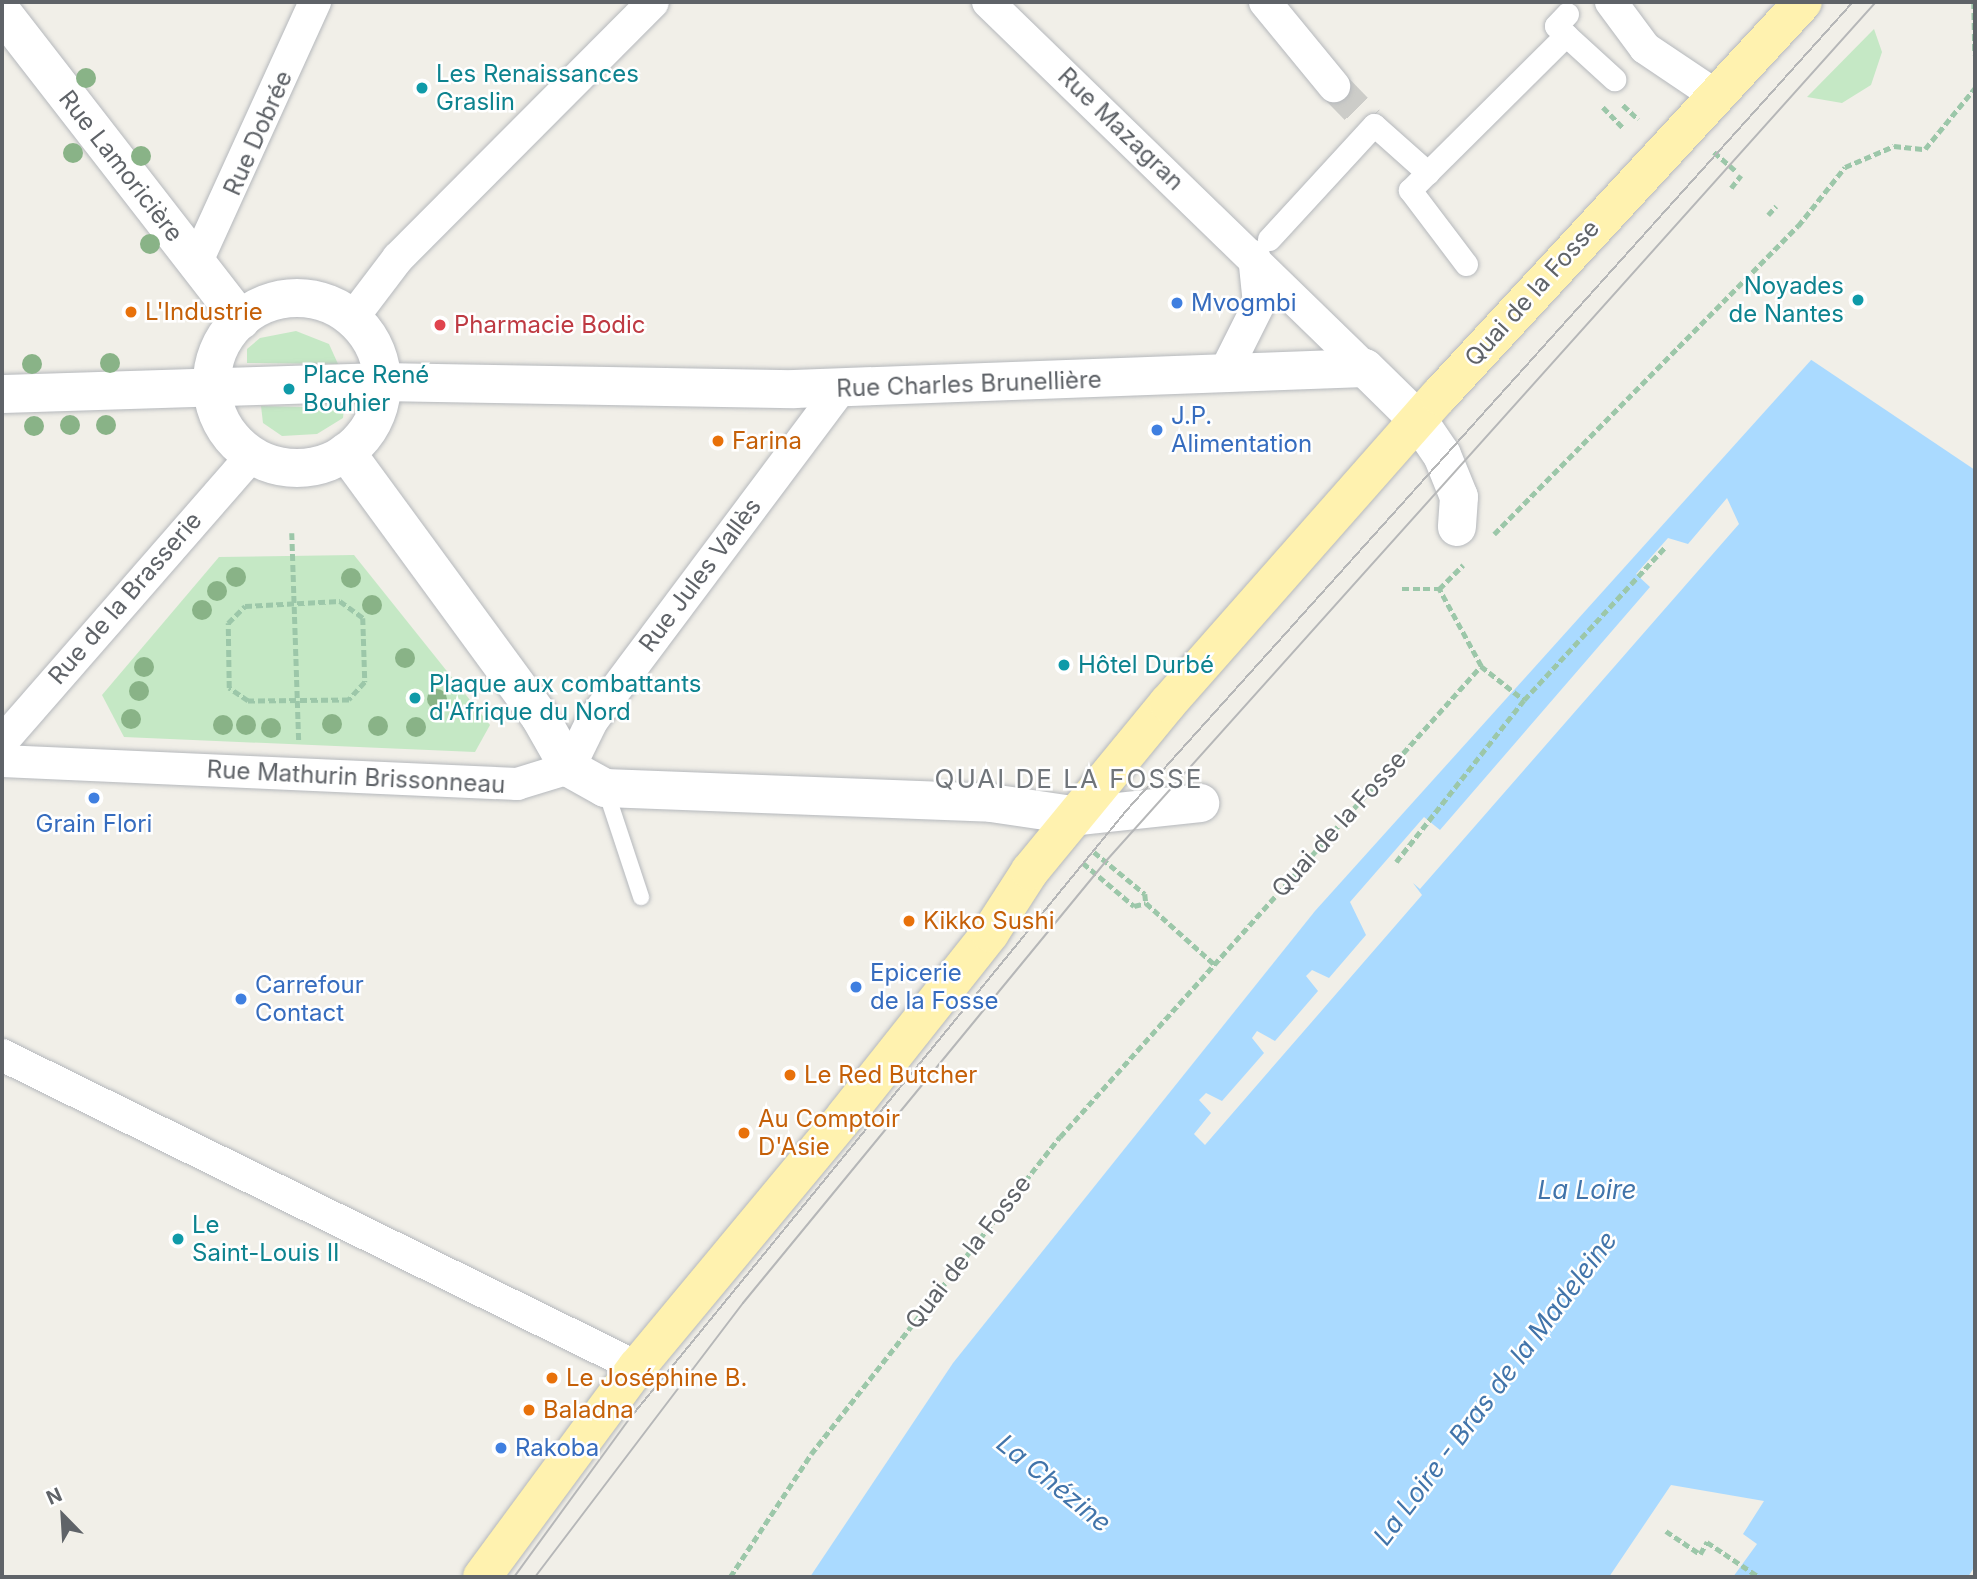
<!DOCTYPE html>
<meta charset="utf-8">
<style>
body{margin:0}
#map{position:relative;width:1977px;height:1579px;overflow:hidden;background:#f1efe8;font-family:Inter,sans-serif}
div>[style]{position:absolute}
.green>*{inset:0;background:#c5e8c5}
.water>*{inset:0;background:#aadaff}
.pier>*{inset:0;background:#f1efe8}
.minor-tunnel>*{height:32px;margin-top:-16px;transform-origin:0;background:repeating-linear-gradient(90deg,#ccccc8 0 32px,transparent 0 48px)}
.path>*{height:4.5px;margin-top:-2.25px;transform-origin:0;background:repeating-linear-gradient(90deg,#9cc7a9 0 7px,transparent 0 10.5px)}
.roads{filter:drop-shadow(0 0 2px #b5b8bc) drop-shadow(0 0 2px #b5b8bc)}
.service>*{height:16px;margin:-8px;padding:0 8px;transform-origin:8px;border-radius:8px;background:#fff}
.pedestrian>*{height:23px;margin:-11.5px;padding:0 11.5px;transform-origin:11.5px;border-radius:11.5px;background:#fff}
.minor>*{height:32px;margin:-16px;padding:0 16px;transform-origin:16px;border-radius:16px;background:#fff}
.tertiary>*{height:38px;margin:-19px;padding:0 19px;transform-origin:19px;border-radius:19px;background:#fff}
.secondary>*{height:38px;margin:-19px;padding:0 19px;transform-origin:19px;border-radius:19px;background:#fff}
.secondary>.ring{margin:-19px;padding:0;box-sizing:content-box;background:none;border:38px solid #fff;border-radius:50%}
.primary>*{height:38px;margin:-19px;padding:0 19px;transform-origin:19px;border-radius:19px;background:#fff2af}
.tram>*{height:2px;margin:-1px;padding:0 1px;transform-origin:1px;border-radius:1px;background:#b6b7b8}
.trees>*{width:20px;height:20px;margin:-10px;border-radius:50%;background:#89b387}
.dots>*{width:19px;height:19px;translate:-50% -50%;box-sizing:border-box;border:4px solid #fff;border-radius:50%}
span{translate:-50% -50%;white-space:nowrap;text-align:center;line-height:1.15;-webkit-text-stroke:5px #fff;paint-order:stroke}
.culture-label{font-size:24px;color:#0d838f}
.left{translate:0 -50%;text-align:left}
.right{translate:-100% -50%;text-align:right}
.street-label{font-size:24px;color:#5f6368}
.shop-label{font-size:24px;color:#366cbe}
.food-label{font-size:24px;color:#c56008}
.health-label{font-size:24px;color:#be3a42}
.neighbourhood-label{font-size:26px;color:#70757a;letter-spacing:2px}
.water-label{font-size:26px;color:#4174aa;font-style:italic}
.frame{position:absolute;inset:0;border:4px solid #5f6368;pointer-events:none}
.north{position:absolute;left:28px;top:1481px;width:70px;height:70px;-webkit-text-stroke:5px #fff;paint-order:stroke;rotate:336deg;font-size:19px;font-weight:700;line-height:28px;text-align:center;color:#5f6368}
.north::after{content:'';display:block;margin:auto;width:24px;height:32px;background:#5f6368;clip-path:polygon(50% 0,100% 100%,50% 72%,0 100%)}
</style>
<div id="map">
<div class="green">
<i style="clip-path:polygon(1874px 29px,1882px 52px,1871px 85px,1842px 103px,1807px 97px)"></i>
<i style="clip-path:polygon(296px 331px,329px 344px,338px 364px,247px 363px,247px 349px,260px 338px)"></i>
<i style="clip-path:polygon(261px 406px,344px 408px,343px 418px,317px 434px,282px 436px,263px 423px)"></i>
<i style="clip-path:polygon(354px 555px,490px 725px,475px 752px,124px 737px,102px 695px,219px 557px)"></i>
</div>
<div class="water">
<i style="clip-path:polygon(1975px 178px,1975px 1566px,1968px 1577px,810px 1577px,953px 1363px,1315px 911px)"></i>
</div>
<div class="pier">
<i style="clip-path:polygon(1975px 175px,1975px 470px,1807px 357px)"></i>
<i style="clip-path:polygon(1727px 498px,1739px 524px,1420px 889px,1413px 883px,1422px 895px,1205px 1145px,1194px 1134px,1211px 1113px,1199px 1100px,1206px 1093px,1222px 1101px,1264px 1053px,1252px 1038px,1257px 1031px,1275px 1041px,1318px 991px,1306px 976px,1312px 970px,1329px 978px,1366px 935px,1350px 902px,1424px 817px,1440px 830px,1650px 587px,1636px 574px,1668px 538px,1688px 544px)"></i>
<i style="clip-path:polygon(1671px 1485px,1764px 1501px,1743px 1534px,1757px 1544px,1733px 1577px,1609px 1577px)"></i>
</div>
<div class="minor-tunnel">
<i style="left:1334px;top:86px;width:49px;rotate:45.8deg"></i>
</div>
<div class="path">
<i style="left:1974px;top:2px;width:53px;rotate:88.9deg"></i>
<i style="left:1623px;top:105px;width:21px;rotate:43deg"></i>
<i style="left:1603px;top:107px;width:28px;rotate:46deg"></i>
<i style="left:1714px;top:152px;width:30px;rotate:41deg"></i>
<i style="left:1731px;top:188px;width:16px;rotate:-52deg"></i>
<i style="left:1768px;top:215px;width:12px;rotate:-48deg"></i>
<i style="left:292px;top:533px;width:208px;rotate:88.1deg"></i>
<i style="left:1494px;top:534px;width:433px;rotate:-45.4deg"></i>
<i style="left:1798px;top:226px;width:75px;rotate:-51.5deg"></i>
<i style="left:1845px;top:167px;width:53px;rotate:-23.2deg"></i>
<i style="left:1894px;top:146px;width:31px;rotate:6deg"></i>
<i style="left:1925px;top:149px;width:79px;rotate:-50.7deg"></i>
<i style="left:1402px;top:589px;width:37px"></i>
<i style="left:340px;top:601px;width:29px;rotate:36deg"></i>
<i style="left:363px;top:618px;width:64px;rotate:88.2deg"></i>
<i style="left:365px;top:682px;width:24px;rotate:132deg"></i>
<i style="left:349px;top:700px;width:101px;rotate:179.4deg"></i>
<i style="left:248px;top:701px;width:23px;rotate:-146deg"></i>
<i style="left:229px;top:688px;width:65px;rotate:-90.9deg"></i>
<i style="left:228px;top:623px;width:24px;rotate:-45deg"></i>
<i style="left:245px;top:606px;width:95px;rotate:-3deg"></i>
<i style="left:1481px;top:666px;width:55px;rotate:38.3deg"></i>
<i style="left:1094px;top:852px;width:66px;rotate:39.5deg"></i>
<i style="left:1145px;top:894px;width:9px;rotate:84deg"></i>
<i style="left:1396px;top:862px;width:206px;rotate:-51.7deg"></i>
<i style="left:1524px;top:700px;width:208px;rotate:-47.3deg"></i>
<i style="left:1083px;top:863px;width:67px;rotate:40.1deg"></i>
<i style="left:1134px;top:906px;width:12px;rotate:-14deg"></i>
<i style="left:1146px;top:903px;width:91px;rotate:41.9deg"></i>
<i style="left:1666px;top:1531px;width:41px;rotate:34.1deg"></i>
<i style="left:1700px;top:1554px;width:14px;rotate:-60deg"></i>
<i style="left:1707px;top:1542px;width:63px;rotate:33.9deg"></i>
<i style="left:730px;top:1577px;width:147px;rotate:-56.6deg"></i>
<i style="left:811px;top:1454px;width:403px;rotate:-51.9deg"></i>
<i style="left:1060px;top:1137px;width:632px;rotate:-48.21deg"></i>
<i style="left:1481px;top:666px;width:88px;rotate:-118.6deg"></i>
<i style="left:1439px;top:589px;width:34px;rotate:-45deg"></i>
</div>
<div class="roads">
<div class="service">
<i style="left:605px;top:788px;width:115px;rotate:71.7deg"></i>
</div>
<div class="pedestrian">
<i style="left:1567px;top:14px;width:16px;rotate:133deg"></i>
<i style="left:1556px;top:26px;width:79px;rotate:42.4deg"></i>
<i style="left:1269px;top:239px;width:155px;rotate:-47.4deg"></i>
<i style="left:1374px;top:125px;width:72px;rotate:41.6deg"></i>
<i style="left:1466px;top:264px;width:93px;rotate:-127.1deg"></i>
<i style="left:1410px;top:190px;width:220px;rotate:-44.8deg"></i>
</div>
<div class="minor">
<i style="left:988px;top:2px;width:525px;rotate:44.15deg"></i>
<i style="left:1265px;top:2px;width:109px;rotate:50.6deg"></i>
<i style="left:1611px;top:2px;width:57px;rotate:53.5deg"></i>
<i style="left:1645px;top:48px;width:84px;rotate:33.9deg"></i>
<i style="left:197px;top:261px;width:285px;rotate:-65.5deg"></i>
<i style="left:354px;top:316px;width:73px;rotate:-52.8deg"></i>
<i style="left:398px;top:258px;width:361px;rotate:-45.1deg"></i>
<i style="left:1223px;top:376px;width:80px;rotate:-63.4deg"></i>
<i style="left:1259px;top:304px;width:48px;rotate:-95.9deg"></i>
<i style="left:2px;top:742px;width:378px;rotate:-48.9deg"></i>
<i style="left:2px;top:761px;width:516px;rotate:2.56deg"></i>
<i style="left:517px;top:784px;width:54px;rotate:-17.1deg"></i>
<i style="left:569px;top:768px;width:52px;rotate:-63.9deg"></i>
<i style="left:592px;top:721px;width:416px;rotate:-53.2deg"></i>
<i style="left:2px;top:1055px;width:708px;rotate:26.17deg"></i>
</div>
<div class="tertiary">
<i style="left:2px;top:394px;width:378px;rotate:-1.8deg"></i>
</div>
<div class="secondary">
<i style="left:2px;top:12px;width:390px;rotate:52.2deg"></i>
<i class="ring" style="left:212px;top:298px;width:132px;height:132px"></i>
<i style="left:380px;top:382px;width:414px;rotate:1deg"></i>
<i style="left:794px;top:389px;width:571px;rotate:-2.11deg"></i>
<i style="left:1365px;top:368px;width:74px;rotate:44.5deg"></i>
<i style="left:1418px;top:420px;width:42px;rotate:55.6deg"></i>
<i style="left:1442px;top:455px;width:45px;rotate:68deg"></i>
<i style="left:1459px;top:497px;width:30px;rotate:94deg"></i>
<i style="left:346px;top:452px;width:328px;rotate:53.8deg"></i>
<i style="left:540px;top:717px;width:59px;rotate:60.4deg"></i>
<i style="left:569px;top:768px;width:41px;rotate:29.1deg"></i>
<i style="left:605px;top:788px;width:386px;rotate:2.2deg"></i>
<i style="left:991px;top:803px;width:89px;rotate:8.4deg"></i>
<i style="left:1079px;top:816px;width:122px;rotate:-6.1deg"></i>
</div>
<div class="primary">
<i style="left:482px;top:1577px;width:261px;rotate:-53.6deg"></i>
<i style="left:637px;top:1367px;width:327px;rotate:-50.3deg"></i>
<i style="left:846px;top:1115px;width:232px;rotate:-51.6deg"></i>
<i style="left:990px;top:933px;width:74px;rotate:-57.2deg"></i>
<i style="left:1030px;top:871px;width:217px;rotate:-50.6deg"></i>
<i style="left:1168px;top:703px;width:409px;rotate:-48.6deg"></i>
<i style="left:1439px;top:396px;width:536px;rotate:-47.27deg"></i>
</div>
</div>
<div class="tram">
<i style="left:514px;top:1577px;width:197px;rotate:-53.9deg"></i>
<i style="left:630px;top:1418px;width:784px;rotate:-50.75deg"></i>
<i style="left:1126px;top:811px;width:1088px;rotate:-48.06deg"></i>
<i style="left:535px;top:1577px;width:344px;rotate:-52.8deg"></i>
<i style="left:743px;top:1303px;width:572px;rotate:-50.6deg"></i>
<i style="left:1106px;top:861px;width:1154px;rotate:-48.13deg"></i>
</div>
<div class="trees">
<i style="left:86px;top:78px"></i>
<i style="left:73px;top:153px"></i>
<i style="left:141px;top:156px"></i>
<i style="left:150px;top:244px"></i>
<i style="left:110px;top:363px"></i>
<i style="left:32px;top:364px"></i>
<i style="left:70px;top:425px"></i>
<i style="left:106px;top:425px"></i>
<i style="left:34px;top:426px"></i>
<i style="left:236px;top:577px"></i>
<i style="left:351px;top:578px"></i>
<i style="left:217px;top:591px"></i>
<i style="left:372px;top:605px"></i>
<i style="left:202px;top:610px"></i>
<i style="left:405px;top:658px"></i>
<i style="left:144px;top:667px"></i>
<i style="left:139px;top:691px"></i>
<i style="left:437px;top:699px"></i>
<i style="left:131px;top:719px"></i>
<i style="left:332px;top:724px"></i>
<i style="left:223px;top:725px"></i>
<i style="left:246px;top:725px"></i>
<i style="left:378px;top:726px"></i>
<i style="left:416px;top:727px"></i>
<i style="left:271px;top:728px"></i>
</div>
<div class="dots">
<i style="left:422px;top:88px;background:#0f9aa8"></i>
<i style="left:1858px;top:300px;background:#0f9aa8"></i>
<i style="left:1177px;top:303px;background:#3f7fe0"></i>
<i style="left:131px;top:312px;background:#e8710a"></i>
<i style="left:440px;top:325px;background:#e0444e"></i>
<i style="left:289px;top:389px;background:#0f9aa8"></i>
<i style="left:1157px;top:430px;background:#3f7fe0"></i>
<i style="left:718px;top:441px;background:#e8710a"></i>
<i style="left:1064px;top:665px;background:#0f9aa8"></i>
<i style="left:415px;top:698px;background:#0f9aa8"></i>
<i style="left:94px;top:798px;background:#3f7fe0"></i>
<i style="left:909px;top:921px;background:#e8710a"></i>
<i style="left:856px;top:987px;background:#3f7fe0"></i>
<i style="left:241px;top:999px;background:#3f7fe0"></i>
<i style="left:790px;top:1075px;background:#e8710a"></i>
<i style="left:744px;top:1133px;background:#e8710a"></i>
<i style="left:178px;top:1239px;background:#0f9aa8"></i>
<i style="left:552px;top:1378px;background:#e8710a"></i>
<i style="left:529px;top:1410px;background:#e8710a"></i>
<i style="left:501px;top:1448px;background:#3f7fe0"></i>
</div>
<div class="culture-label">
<span class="left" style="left:436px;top:88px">Les Renaissances<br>Graslin</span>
<span class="right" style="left:1844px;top:300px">Noyades<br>de Nantes</span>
<span class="left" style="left:303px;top:389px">Place René<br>Bouhier</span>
<span class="left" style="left:1078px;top:665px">Hôtel Durbé</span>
<span class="left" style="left:429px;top:698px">Plaque aux combattants<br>d'Afrique du Nord</span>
<span class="left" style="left:192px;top:1239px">Le<br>Saint-Louis II</span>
</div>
<div class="street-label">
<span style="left:1121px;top:129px;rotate:44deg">Rue Mazagran</span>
<span style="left:258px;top:133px;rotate:-66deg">Rue Dobrée</span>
<span style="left:121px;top:166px;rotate:52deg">Rue Lamoricière</span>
<span style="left:1532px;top:293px;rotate:-48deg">Quai de la Fosse</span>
<span style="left:969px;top:384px;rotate:-2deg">Rue Charles Brunellière</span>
<span style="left:700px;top:575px;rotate:-53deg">Rue Jules Vallès</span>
<span style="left:125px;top:598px;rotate:-49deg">Rue de la Brasserie</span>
<span style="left:356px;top:777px;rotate:3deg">Rue Mathurin Brissonneau</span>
<span style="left:1339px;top:824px;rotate:-48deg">Quai de la Fosse</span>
<span style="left:968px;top:1252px;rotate:-52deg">Quai de la Fosse</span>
</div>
<div class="shop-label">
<span class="left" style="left:1191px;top:303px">Mvogmbi</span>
<span class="left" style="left:1171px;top:430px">J.P.<br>Alimentation</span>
<span style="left:94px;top:824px">Grain Flori</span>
<span class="left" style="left:870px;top:987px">Epicerie<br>de la Fosse</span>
<span class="left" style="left:255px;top:999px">Carrefour<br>Contact</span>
<span class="left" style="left:515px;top:1448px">Rakoba</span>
</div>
<div class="food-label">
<span class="left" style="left:145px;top:312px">L'Industrie</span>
<span class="left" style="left:732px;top:441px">Farina</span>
<span class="left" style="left:923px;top:921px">Kikko Sushi</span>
<span class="left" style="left:804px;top:1075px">Le Red Butcher</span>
<span class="left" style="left:758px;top:1133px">Au Comptoir<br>D'Asie</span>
<span class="left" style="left:566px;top:1378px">Le Joséphine B.</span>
<span class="left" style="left:543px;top:1410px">Baladna</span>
</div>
<div class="health-label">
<span class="left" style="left:454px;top:325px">Pharmacie Bodic</span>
</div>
<div class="neighbourhood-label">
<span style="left:1069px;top:779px">QUAI DE LA FOSSE</span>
</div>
<div class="water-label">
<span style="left:1587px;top:1190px">La Loire</span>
<span style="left:1495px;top:1388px;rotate:-53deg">La Loire - Bras de la Madeleine</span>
<span style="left:1054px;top:1483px;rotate:39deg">La Chézine</span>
</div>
<div class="frame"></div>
<div class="north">N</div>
</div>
